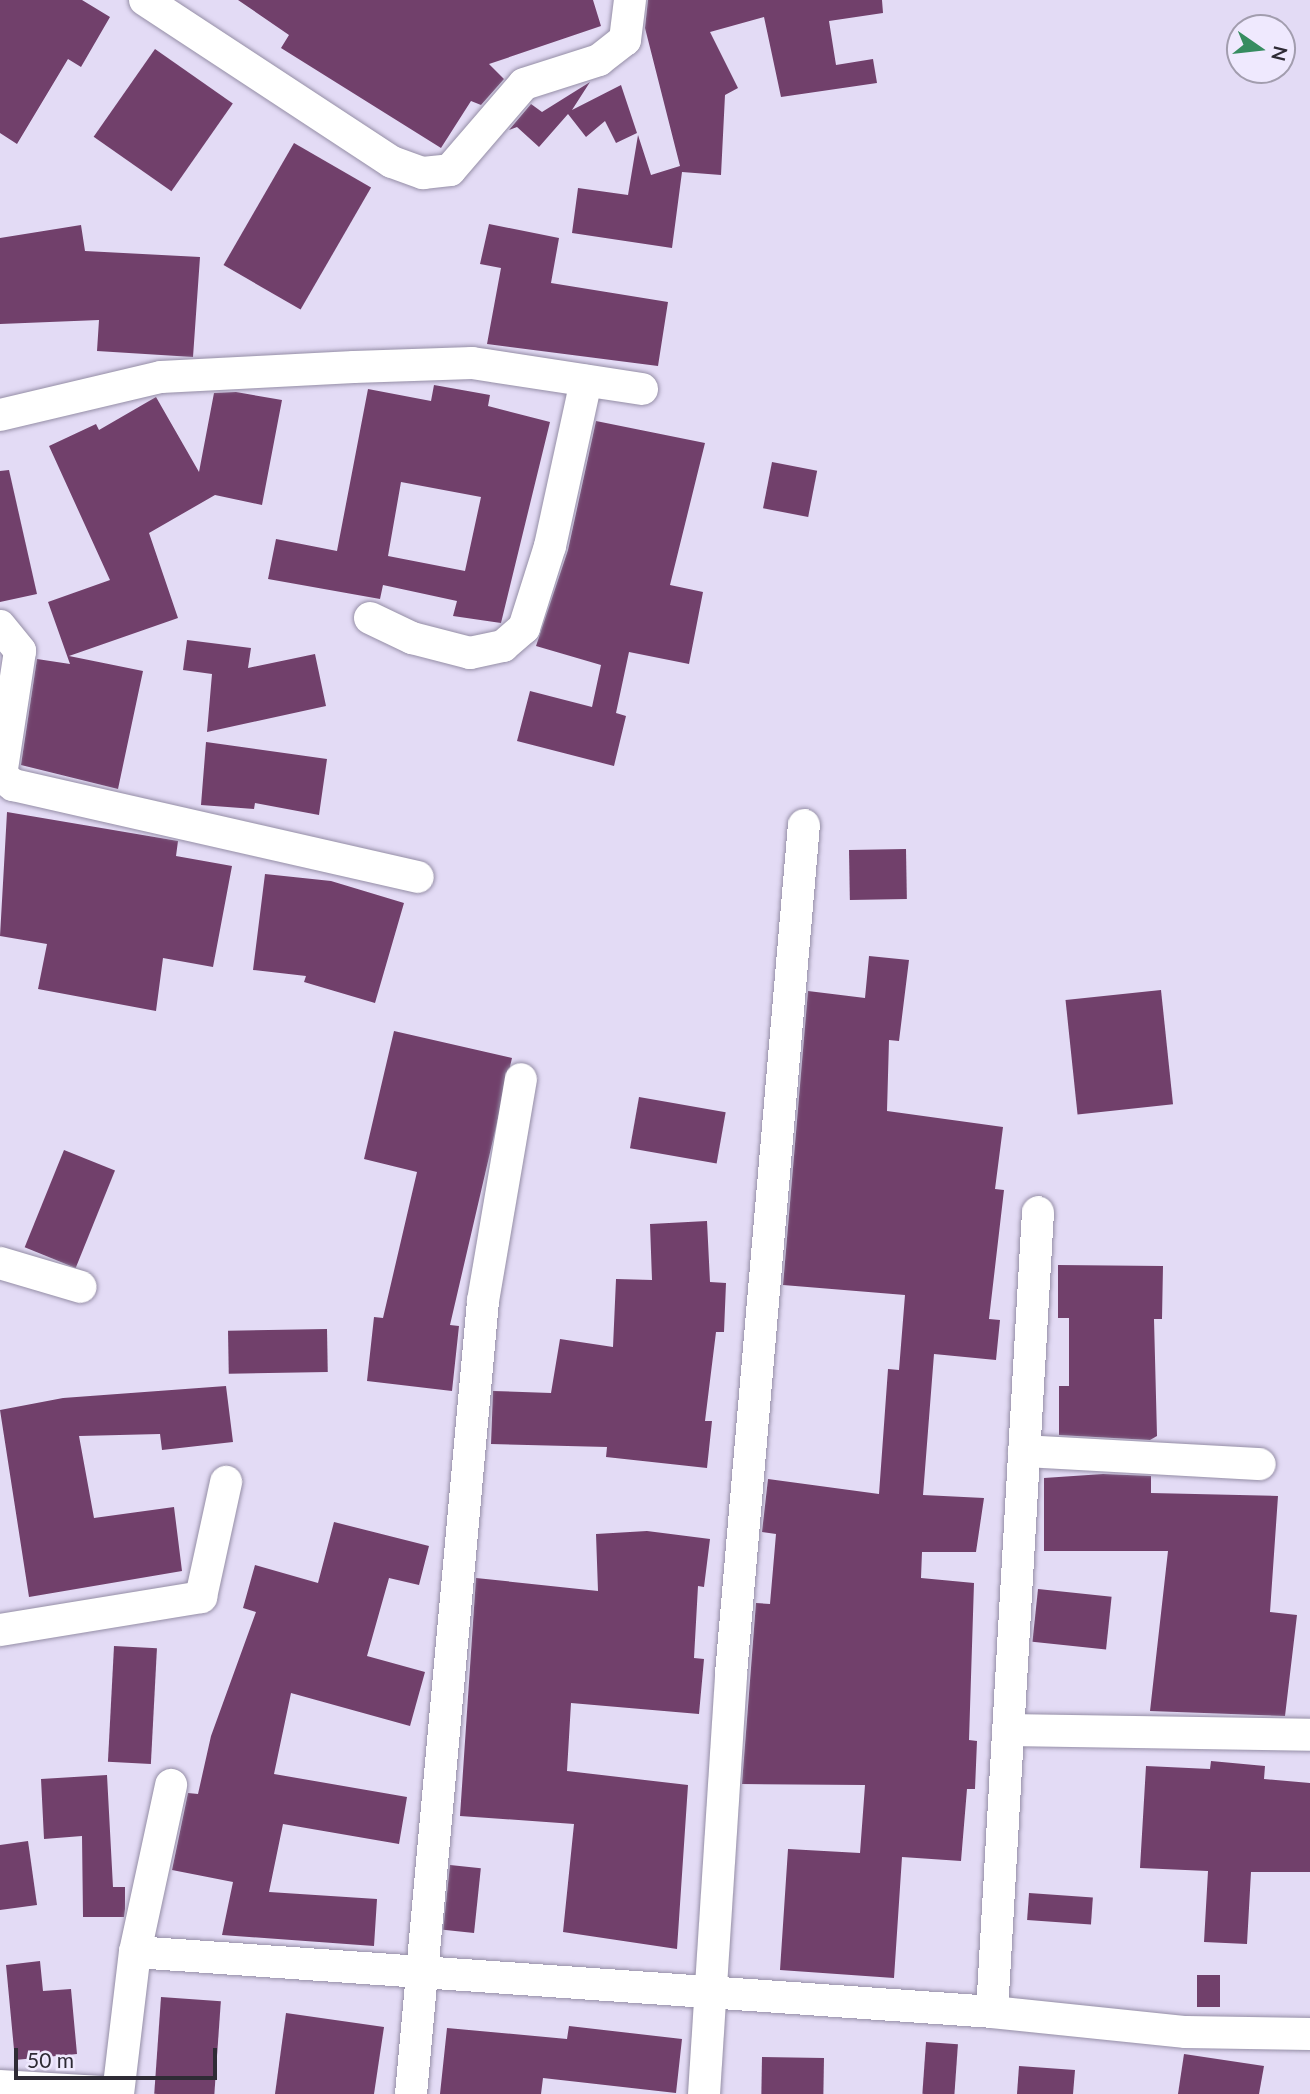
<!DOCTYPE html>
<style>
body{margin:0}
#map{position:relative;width:1310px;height:2094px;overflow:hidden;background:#e3dbf5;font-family:Lato,sans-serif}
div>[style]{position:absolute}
.building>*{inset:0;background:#71406b;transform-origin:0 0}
.roads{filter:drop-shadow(0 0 2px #958ea6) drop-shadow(0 0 2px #958ea6)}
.minor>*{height:32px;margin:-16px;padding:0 16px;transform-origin:16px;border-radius:16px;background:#fff}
span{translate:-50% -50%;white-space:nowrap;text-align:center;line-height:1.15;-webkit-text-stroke:7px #efe9fe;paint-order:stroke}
.north{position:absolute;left:1226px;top:14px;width:70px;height:70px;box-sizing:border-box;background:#efe9fe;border:2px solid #a29dae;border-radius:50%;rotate:104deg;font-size:19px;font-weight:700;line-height:28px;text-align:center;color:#2e2b35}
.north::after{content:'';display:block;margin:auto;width:24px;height:32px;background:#368c60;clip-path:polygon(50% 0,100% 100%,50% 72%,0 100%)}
.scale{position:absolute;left:14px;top:2048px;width:203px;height:32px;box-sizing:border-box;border:4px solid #2e2b35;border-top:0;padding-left:9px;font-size:21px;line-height:24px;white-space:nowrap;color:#2e2b35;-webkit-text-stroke:5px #efe9fe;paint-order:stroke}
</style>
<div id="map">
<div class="building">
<i style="clip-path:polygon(0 0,82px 0,110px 17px,81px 67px,68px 59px,17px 144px,0 133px)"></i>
<i style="clip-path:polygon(238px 0,593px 0,601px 26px,489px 64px,504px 79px,481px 105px,471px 101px,441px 148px,281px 48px,289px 35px)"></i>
<i style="clip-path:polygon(648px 0,882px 0,883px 13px,829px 21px,836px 65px,873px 59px,877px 83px,781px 97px,764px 17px,710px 32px,738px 88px,725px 95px,721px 175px,682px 172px,672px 248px,572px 233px,578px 188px,628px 195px,638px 135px,651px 175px,680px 166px,645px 28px)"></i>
<i style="left:155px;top:49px;width:95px;height:107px;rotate:35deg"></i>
<i style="clip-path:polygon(590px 82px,572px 110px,621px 85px,637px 133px,616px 143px,605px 121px,586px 137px,568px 114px,539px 147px,517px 127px,509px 130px,531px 104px,542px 112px)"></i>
<i style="left:294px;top:143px;width:89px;height:141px;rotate:30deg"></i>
<i style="clip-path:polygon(489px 224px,559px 238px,551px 283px,668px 302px,658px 366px,487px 344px,501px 268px,480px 264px)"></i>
<i style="clip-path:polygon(81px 225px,85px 251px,200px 257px,193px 357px,97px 351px,99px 320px,0 324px,0 238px)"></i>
<i style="clip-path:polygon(evenodd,434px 385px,490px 395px,488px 406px,550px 422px,501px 623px,453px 616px,457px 601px,383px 585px,380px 599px,268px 579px,276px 539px,337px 551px,368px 389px,431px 401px,434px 385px,401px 482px,481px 497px,465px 571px,388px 556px,401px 482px)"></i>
<i style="clip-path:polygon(236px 392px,282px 400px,262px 505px,215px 495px,149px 533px,178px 618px,69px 656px,143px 671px,118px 789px,21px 765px,37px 659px,70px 664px,48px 602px,110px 580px,49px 446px,96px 424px,99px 430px,156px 397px,199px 472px,214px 393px)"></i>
<i style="clip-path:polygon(596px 421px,705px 443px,670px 585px,703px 592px,689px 664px,629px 652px,616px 713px,626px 716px,614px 766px,517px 741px,530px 691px,592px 707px,601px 665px,536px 646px,568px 550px)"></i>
<i style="left:772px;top:462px;width:46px;height:47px;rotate:11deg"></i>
<i style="clip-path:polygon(9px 470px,37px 594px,0 602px,0 471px)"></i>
<i style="clip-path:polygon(187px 640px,251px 648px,248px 668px,315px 654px,326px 706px,207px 732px,212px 674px,183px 670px)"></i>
<i style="clip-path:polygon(206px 742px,327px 759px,319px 815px,255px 803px,254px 809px,201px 805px)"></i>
<i style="clip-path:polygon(7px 812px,178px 841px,176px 856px,232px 866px,213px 967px,163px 958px,156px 1011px,38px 989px,47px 944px,0 936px)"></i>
<i style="left:906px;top:849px;width:50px;height:57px;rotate:89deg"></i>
<i style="clip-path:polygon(265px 874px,331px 881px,404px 903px,375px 1003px,304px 982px,306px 976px,253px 970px)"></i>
<i style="clip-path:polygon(869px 956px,909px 960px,899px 1041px,889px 1040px,887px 1111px,1003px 1127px,995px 1189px,1004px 1190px,989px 1319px,1000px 1320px,996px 1360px,934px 1354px,923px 1495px,984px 1498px,976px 1552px,922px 1552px,921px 1578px,974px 1583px,969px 1740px,977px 1741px,975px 1789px,967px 1789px,961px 1861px,902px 1857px,894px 1978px,780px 1970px,788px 1849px,860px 1853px,865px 1785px,742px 1784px,756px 1603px,770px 1604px,776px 1534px,762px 1532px,768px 1479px,879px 1494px,888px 1369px,899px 1370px,905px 1295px,783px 1285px,808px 991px,865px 998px)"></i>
<i style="left:1161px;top:990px;width:115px;height:96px;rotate:84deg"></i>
<i style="clip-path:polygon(394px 1031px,512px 1058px,450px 1325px,459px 1326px,452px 1391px,367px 1381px,374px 1317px,383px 1318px,417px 1172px,364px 1159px)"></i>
<i style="left:639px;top:1097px;width:88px;height:52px;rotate:10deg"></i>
<i style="left:64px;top:1150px;width:55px;height:105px;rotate:22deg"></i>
<i style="clip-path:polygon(707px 1221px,710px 1282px,726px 1283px,724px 1332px,716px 1332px,705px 1421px,712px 1421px,707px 1468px,606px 1457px,607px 1447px,491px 1444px,493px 1391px,551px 1393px,560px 1339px,613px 1347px,616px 1279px,652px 1280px,650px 1224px)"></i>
<i style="clip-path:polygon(1058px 1265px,1163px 1266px,1162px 1319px,1154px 1319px,1157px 1436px,1150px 1440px,1059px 1435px,1059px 1386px,1069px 1386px,1069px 1318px,1058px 1318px)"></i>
<i style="left:327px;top:1329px;width:43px;height:99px;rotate:89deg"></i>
<i style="clip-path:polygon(226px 1386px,233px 1442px,162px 1450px,160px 1434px,79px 1436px,94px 1518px,174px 1507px,182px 1571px,29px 1597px,0 1410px,63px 1398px)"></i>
<i style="clip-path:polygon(1103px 1474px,1151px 1476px,1151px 1493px,1278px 1496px,1270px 1612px,1297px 1615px,1285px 1716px,1150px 1711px,1168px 1551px,1044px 1551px,1044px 1478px)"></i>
<i style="clip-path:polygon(334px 1522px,429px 1546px,419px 1585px,389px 1578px,367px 1656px,425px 1672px,410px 1726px,291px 1693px,274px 1774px,407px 1797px,399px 1844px,283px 1824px,269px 1892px,377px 1899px,374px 1946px,222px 1935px,233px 1882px,172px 1870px,188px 1793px,198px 1794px,211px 1736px,256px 1612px,243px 1608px,255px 1565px,318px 1583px)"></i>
<i style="clip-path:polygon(647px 1531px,710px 1539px,704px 1587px,698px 1586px,694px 1658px,704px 1659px,699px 1714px,571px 1703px,567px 1771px,688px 1785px,677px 1949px,563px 1932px,574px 1824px,460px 1816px,476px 1578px,598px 1591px,596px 1534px)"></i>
<i style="left:1038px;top:1589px;width:74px;height:53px;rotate:6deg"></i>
<i style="left:114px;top:1646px;width:43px;height:116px;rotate:3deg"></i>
<i style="clip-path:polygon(1211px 1761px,1265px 1766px,1264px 1779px,1310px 1783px,1310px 1872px,1251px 1872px,1247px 1944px,1204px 1942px,1208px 1871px,1140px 1868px,1146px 1766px,1210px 1769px)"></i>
<i style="clip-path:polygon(107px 1775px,113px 1887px,125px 1887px,125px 1909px,124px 1917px,83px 1917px,82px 1836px,44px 1839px,41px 1779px)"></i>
<i style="clip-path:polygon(28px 1841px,37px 1905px,0 1910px,0 1845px)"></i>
<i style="left:450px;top:1865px;width:31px;height:65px;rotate:6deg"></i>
<i style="left:1029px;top:1893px;width:64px;height:27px;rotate:4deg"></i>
<i style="clip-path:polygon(40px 1961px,43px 1991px,71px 1989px,77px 2054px,15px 2060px,6px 1965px)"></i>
<i style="left:1197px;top:1975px;width:23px;height:32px"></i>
<i style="left:161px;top:1997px;width:60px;height:97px;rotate:4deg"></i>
<i style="clip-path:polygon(286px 2013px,384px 2027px,374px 2094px,275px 2094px)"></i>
<i style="clip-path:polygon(569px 2026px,682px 2039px,676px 2093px,543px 2078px,541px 2094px,440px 2094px,447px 2028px,567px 2039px)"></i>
<i style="left:926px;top:2042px;width:32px;height:52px;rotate:4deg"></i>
<i style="clip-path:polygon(1184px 2054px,1264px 2066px,1259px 2094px,1178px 2094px)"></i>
<i style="left:762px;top:2057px;width:62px;height:37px;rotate:1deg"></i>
<i style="clip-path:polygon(1019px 2066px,1075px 2070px,1073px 2094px,1017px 2094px)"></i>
</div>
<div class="roads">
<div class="minor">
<i style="left:145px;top:0;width:295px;rotate:33.3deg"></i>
<i style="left:392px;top:162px;width:33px;rotate:20deg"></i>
<i style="left:423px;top:173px;width:27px;rotate:-6deg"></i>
<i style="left:450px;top:170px;width:113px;rotate:-49.3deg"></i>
<i style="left:524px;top:84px;width:79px;rotate:-17.7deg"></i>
<i style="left:599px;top:60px;width:33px;rotate:-38deg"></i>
<i style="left:625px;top:40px;width:40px;rotate:-82.9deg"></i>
<i style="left:0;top:415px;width:165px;rotate:-13.3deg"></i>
<i style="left:161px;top:377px;width:193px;rotate:-3deg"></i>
<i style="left:354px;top:367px;width:118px;rotate:-1.9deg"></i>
<i style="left:472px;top:363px;width:172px;rotate:8.7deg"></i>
<i style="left:370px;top:618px;width:47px;rotate:25.5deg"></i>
<i style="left:412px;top:638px;width:60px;rotate:14.5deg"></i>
<i style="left:470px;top:653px;width:34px;rotate:-12deg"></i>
<i style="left:503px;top:646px;width:28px;rotate:-41deg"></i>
<i style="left:524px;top:628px;width:86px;rotate:-72.4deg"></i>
<i style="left:550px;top:546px;width:169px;rotate:-77.7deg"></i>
<i style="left:0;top:626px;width:32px;rotate:51deg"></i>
<i style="left:20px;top:651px;width:125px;rotate:98.7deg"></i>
<i style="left:1px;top:775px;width:16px;rotate:40deg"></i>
<i style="left:13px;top:785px;width:415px;rotate:12.8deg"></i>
<i style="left:0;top:1263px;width:84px;rotate:16.5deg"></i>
<i style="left:1024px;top:1451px;width:236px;rotate:3.2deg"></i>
<i style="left:0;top:1630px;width:204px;rotate:-9.3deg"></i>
<i style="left:201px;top:1597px;width:118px;rotate:-77.7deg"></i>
<i style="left:1008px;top:1730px;width:302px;rotate:0.9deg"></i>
<i style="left:135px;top:1952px;width:859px;rotate:4deg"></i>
<i style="left:992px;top:2012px;width:195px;rotate:5.9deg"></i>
<i style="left:1186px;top:2032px;width:124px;rotate:0.9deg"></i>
<i style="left:992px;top:2012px;width:801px;rotate:-86.71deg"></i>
<i style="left:0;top:2086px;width:118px;rotate:3.4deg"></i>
<i style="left:118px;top:2094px;width:143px;rotate:-83.2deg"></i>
<i style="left:135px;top:1952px;width:171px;rotate:-77.8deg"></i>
<i style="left:411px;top:2094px;width:796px;rotate:-84.81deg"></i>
<i style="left:483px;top:1301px;width:225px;rotate:-80.3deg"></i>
<i style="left:704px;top:2094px;width:421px;rotate:-86.3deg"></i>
<i style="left:731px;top:1674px;width:852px;rotate:-85.09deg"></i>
</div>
</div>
<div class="north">N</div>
<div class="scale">50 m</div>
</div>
